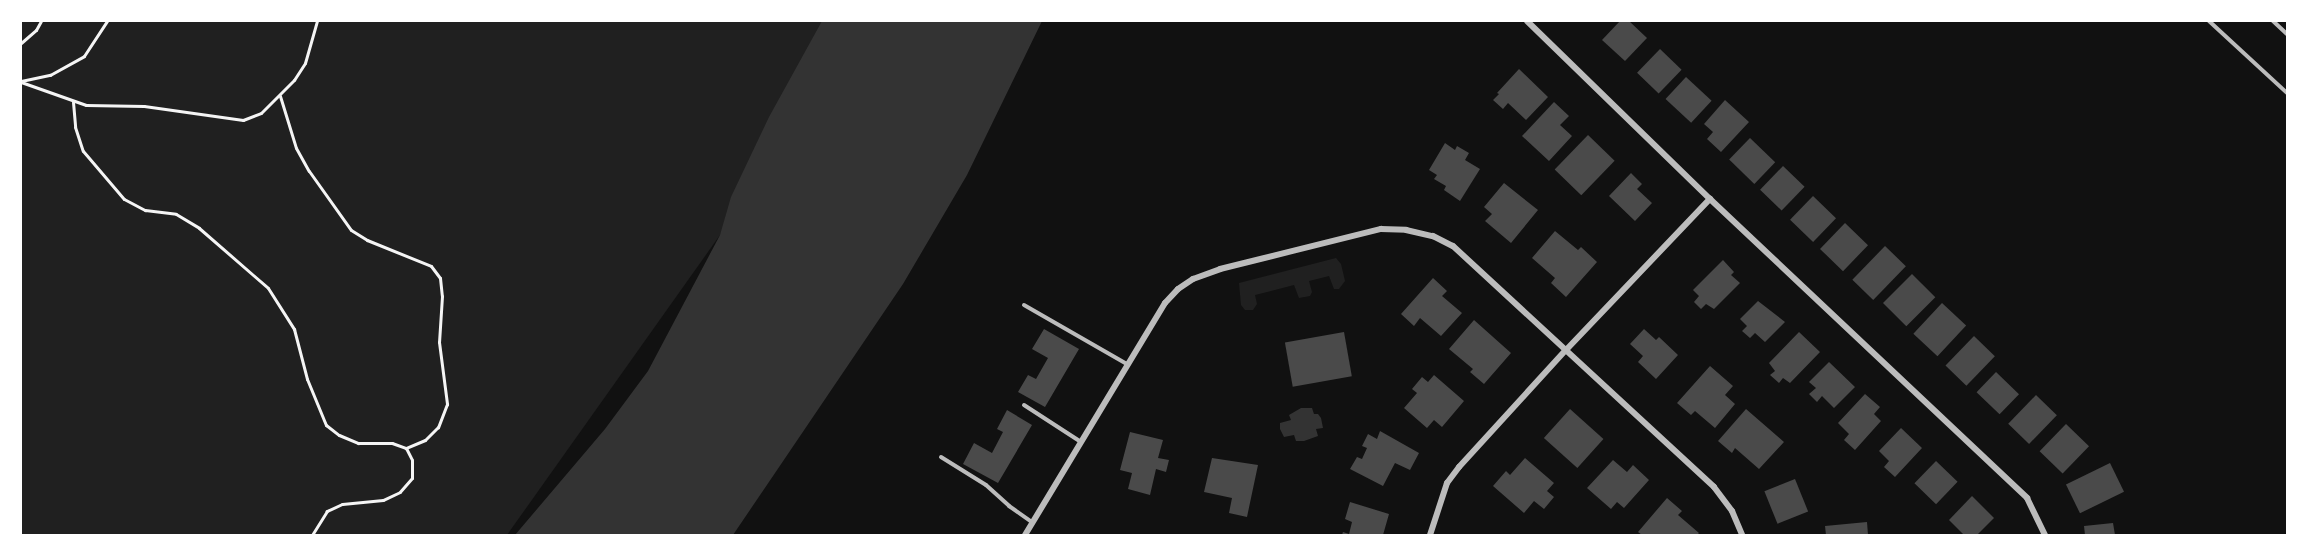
<!DOCTYPE html>
<style>
body{margin:0}
#map{position:relative;width:2308px;height:556px;overflow:hidden;background:#111;font-family:"Alegreya Sans",sans-serif}
div>[style]{position:absolute}
.green>*{inset:0;background:#202020}
.water>*{inset:0;background:#333}
.building>*{inset:0;background:#4a4a4a;transform-origin:0 0}
.path>*{height:3px;margin:-1.5px;padding:0 1.5px;transform-origin:1.5px;border-radius:1.5px;background:#f5f5f5}
.service>*{height:4px;margin:-2px;padding:0 2px;transform-origin:2px;border-radius:2px;background:#bcbcbc}
.minor>*{height:6px;margin:-3px;padding:0 3px;transform-origin:3px;border-radius:3px;background:#bcbcbc}
span{translate:-50% -50%;white-space:nowrap;text-align:center;line-height:1.15;-webkit-text-stroke:4.5px #fff;paint-order:stroke}
.frame{position:absolute;inset:0;border:22px solid #fff;pointer-events:none}
</style>
<div id="map">
<div class="green">
<i style="clip-path:polygon(21px 21px,825px 21px,720px 235px,507px 535px,21px 535px)"></i>
<i style="clip-path:polygon(1336px 258px,1341px 264px,1345px 281px,1339px 289px,1334px 289px,1329px 276px,1309px 281px,1312px 292px,1310px 296px,1299px 298px,1294px 285px,1255px 295px,1257px 304px,1253px 310px,1245px 310px,1241px 305px,1239px 283px)"></i>
</div>
<div class="water">
<i style="clip-path:polygon(822px 21px,1042px 21px,967px 175px,903px 284px,733px 535px,515px 535px,605px 429px,648px 371px,720px 235px,731px 197px,769px 117px)"></i>
<i style="clip-path:polygon(1301px 408px,1312px 408px,1314px 414px,1318px 414px,1321px 418px,1323px 428px,1316px 429px,1318px 436px,1304px 441px,1296px 441px,1294px 435px,1284px 437px,1280px 429px,1280px 423px,1291px 420px,1289px 415px)"></i>
</div>
<div class="building">
<i style="clip-path:polygon(1620px 21px,1629px 21px,1647px 38px,1625px 61px,1602px 40px)"></i>
<i style="left:1660px;top:49px;width:30px;height:33px;rotate:44deg"></i>
<i style="clip-path:polygon(1519px 69px,1548px 97px,1526px 120px,1508px 103px,1503px 109px,1493px 100px,1499px 94px,1497px 93px)"></i>
<i style="left:1686px;top:77px;width:35px;height:30px;rotate:43deg"></i>
<i style="clip-path:polygon(1725px 100px,1749px 122px,1721px 152px,1707px 139px,1713px 132px,1704px 124px)"></i>
<i style="clip-path:polygon(1554px 102px,1569px 116px,1560px 125px,1572px 136px,1549px 161px,1522px 136px)"></i>
<i style="left:1588px;top:135px;width:37px;height:48px;rotate:44deg"></i>
<i style="left:1750px;top:138px;width:35px;height:30px;rotate:44deg"></i>
<i style="clip-path:polygon(1445px 143px,1455px 150px,1457px 146px,1469px 153px,1465px 160px,1480px 169px,1460px 201px,1444px 190px,1446px 186px,1434px 179px,1437px 175px,1429px 170px)"></i>
<i style="left:1783px;top:166px;width:30px;height:33px;rotate:44deg"></i>
<i style="clip-path:polygon(1631px 173px,1642px 184px,1637px 189px,1652px 203px,1635px 221px,1609px 196px)"></i>
<i style="clip-path:polygon(1504px 183px,1538px 210px,1511px 243px,1485px 221px,1492px 214px,1484px 207px)"></i>
<i style="left:1813px;top:196px;width:32px;height:33px;rotate:44deg"></i>
<i style="left:1845px;top:223px;width:32px;height:36px;rotate:44deg"></i>
<i style="clip-path:polygon(1555px 231px,1578px 250px,1581px 247px,1597px 262px,1566px 297px,1551px 283px,1555px 278px,1532px 258px)"></i>
<i style="left:1885px;top:246px;width:29px;height:47px;rotate:44deg"></i>
<i style="clip-path:polygon(1723px 260px,1734px 272px,1731px 275px,1740px 283px,1714px 309px,1706px 304px,1701px 309px,1694px 302px,1699px 296px,1693px 290px)"></i>
<i style="left:1912px;top:274px;width:33px;height:41px;rotate:45deg"></i>
<i style="clip-path:polygon(1433px 278px,1447px 291px,1442px 296px,1462px 313px,1441px 336px,1420px 318px,1414px 326px,1401px 314px)"></i>
<i style="clip-path:polygon(1758px 301px,1785px 322px,1765px 342px,1755px 333px,1750px 338px,1742px 331px,1747px 326px,1740px 319px)"></i>
<i style="left:1942px;top:303px;width:33px;height:42px;rotate:43deg"></i>
<i style="clip-path:polygon(1474px 320px,1511px 353px,1484px 384px,1470px 372px,1473px 369px,1449px 349px)"></i>
<i style="clip-path:polygon(1044px 329px,1079px 349px,1045px 407px,1018px 392px,1028px 375px,1036px 379px,1048px 358px,1032px 349px)"></i>
<i style="clip-path:polygon(1644px 329px,1656px 340px,1659px 337px,1678px 355px,1656px 379px,1638px 362px,1643px 356px,1630px 344px)"></i>
<i style="left:1344px;top:332px;width:45px;height:60px;rotate:80deg"></i>
<i style="clip-path:polygon(1799px 332px,1820px 352px,1790px 383px,1783px 378px,1779px 383px,1770px 375px,1775px 371px,1769px 363px)"></i>
<i style="left:1974px;top:336px;width:29px;height:41px;rotate:44deg"></i>
<i style="clip-path:polygon(1829px 362px,1855px 387px,1834px 408px,1822px 396px,1817px 402px,1809px 394px,1816px 388px,1809px 382px)"></i>
<i style="clip-path:polygon(1710px 366px,1733px 386px,1725px 395px,1735px 404px,1715px 428px,1695px 411px,1691px 415px,1677px 403px)"></i>
<i style="left:1996px;top:372px;width:32px;height:28px;rotate:44deg"></i>
<i style="clip-path:polygon(1434px 375px,1464px 401px,1442px 427px,1434px 420px,1427px 428px,1404px 408px,1417px 393px,1412px 389px,1422px 377px,1428px 382px)"></i>
<i style="clip-path:polygon(1865px 394px,1880px 407px,1874px 414px,1881px 421px,1855px 450px,1844px 440px,1849px 434px,1838px 423px)"></i>
<i style="left:2036px;top:395px;width:29px;height:40px;rotate:44deg"></i>
<i style="left:1570px;top:409px;width:45px;height:39px;rotate:42deg"></i>
<i style="clip-path:polygon(1746px 409px,1784px 442px,1759px 469px,1735px 448px,1732px 453px,1718px 441px)"></i>
<i style="clip-path:polygon(1007px 410px,1032px 425px,998px 483px,963px 464px,974px 443px,992px 453px,1003px 432px,997px 429px)"></i>
<i style="left:2066px;top:424px;width:32px;height:38px;rotate:44deg"></i>
<i style="clip-path:polygon(1901px 428px,1922px 448px,1895px 477px,1884px 467px,1889px 461px,1879px 451px)"></i>
<i style="clip-path:polygon(1380px 431px,1419px 453px,1410px 470px,1395px 463px,1383px 486px,1350px 469px,1357px 457px,1362px 459px,1367px 448px,1362px 446px,1368px 434px,1377px 439px)"></i>
<i style="clip-path:polygon(1130px 432px,1163px 440px,1158px 458px,1169px 460px,1166px 472px,1156px 469px,1150px 495px,1128px 489px,1132px 473px,1120px 470px)"></i>
<i style="clip-path:polygon(1212px 458px,1258px 465px,1247px 517px,1229px 513px,1232px 498px,1204px 492px)"></i>
<i style="clip-path:polygon(1525px 458px,1554px 483px,1547px 491px,1554px 497px,1544px 509px,1534px 501px,1524px 513px,1493px 486px,1506px 471px,1510px 475px)"></i>
<i style="clip-path:polygon(1613px 460px,1627px 472px,1633px 465px,1649px 480px,1624px 508px,1617px 502px,1611px 509px,1587px 488px)"></i>
<i style="left:1936px;top:461px;width:30px;height:31px;rotate:44deg"></i>
<i style="left:2110px;top:463px;width:32px;height:49px;rotate:64deg"></i>
<i style="left:1795px;top:479px;width:35px;height:33px;rotate:68deg"></i>
<i style="clip-path:polygon(1972px 496px,1994px 518px,1977px 535px,1964px 535px,1949px 520px)"></i>
<i style="clip-path:polygon(1667px 498px,1682px 511px,1678px 515px,1699px 533px,1697px 535px,1642px 535px,1638px 532px)"></i>
<i style="clip-path:polygon(1350px 502px,1389px 514px,1383px 535px,1342px 535px,1343px 532px,1349px 534px,1352px 522px,1345px 519px)"></i>
<i style="clip-path:polygon(1867px 522px,1868px 535px,1826px 535px,1825px 526px)"></i>
<i style="clip-path:polygon(2113px 523px,2115px 535px,2085px 535px,2084px 526px)"></i>
</div>
<div class="path">
<i style="left:21px;top:43px;width:20px;rotate:-41deg"></i>
<i style="left:36px;top:30px;width:10px;rotate:-61deg"></i>
<i style="left:21px;top:81px;width:30px;rotate:-12deg"></i>
<i style="left:50px;top:75px;width:39px;rotate:-29deg"></i>
<i style="left:84px;top:56px;width:42px;rotate:-56.7deg"></i>
<i style="left:21px;top:82px;width:69px;rotate:19.5deg"></i>
<i style="left:86px;top:105px;width:58px;rotate:1deg"></i>
<i style="left:144px;top:106px;width:100px;rotate:8deg"></i>
<i style="left:243px;top:120px;width:19px;rotate:-21deg"></i>
<i style="left:261px;top:113px;width:47px;rotate:-45deg"></i>
<i style="left:294px;top:80px;width:20px;rotate:-57deg"></i>
<i style="left:305px;top:63px;width:44px;rotate:-74.1deg"></i>
<i style="left:280px;top:96px;width:54px;rotate:72.9deg"></i>
<i style="left:296px;top:148px;width:26px;rotate:61deg"></i>
<i style="left:309px;top:171px;width:72px;rotate:54.6deg"></i>
<i style="left:351px;top:230px;width:19px;rotate:32deg"></i>
<i style="left:367px;top:240px;width:69px;rotate:22.1deg"></i>
<i style="left:431px;top:266px;width:15px;rotate:53deg"></i>
<i style="left:440px;top:278px;width:18px;rotate:84deg"></i>
<i style="left:442px;top:296px;width:46px;rotate:93.7deg"></i>
<i style="left:439px;top:342px;width:63px;rotate:82.6deg"></i>
<i style="left:447px;top:404px;width:25px;rotate:111deg"></i>
<i style="left:438px;top:427px;width:18px;rotate:135deg"></i>
<i style="left:425px;top:440px;width:21px;rotate:157deg"></i>
<i style="left:73px;top:102px;width:25px;rotate:85deg"></i>
<i style="left:75px;top:127px;width:25px;rotate:72deg"></i>
<i style="left:83px;top:151px;width:63px;rotate:49.5deg"></i>
<i style="left:124px;top:199px;width:24px;rotate:28deg"></i>
<i style="left:145px;top:210px;width:31px;rotate:7deg"></i>
<i style="left:176px;top:214px;width:27px;rotate:31deg"></i>
<i style="left:199px;top:228px;width:91px;rotate:41deg"></i>
<i style="left:268px;top:288px;width:49px;rotate:57.6deg"></i>
<i style="left:294px;top:329px;width:52px;rotate:75.4deg"></i>
<i style="left:307px;top:379px;width:50px;rotate:67.6deg"></i>
<i style="left:326px;top:425px;width:16px;rotate:38deg"></i>
<i style="left:339px;top:435px;width:21px;rotate:23deg"></i>
<i style="left:358px;top:443px;width:34px"></i>
<i style="left:392px;top:443px;width:15px;rotate:20deg"></i>
<i style="left:406px;top:448px;width:13px;rotate:63deg"></i>
<i style="left:412px;top:460px;width:18px;rotate:90deg"></i>
<i style="left:412px;top:478px;width:18px;rotate:131deg"></i>
<i style="left:400px;top:492px;width:19px;rotate:155deg"></i>
<i style="left:383px;top:500px;width:41px;rotate:174.4deg"></i>
<i style="left:342px;top:504px;width:17px;rotate:155deg"></i>
<i style="left:327px;top:511px;width:28px;rotate:122deg"></i>
</div>
<div class="service">
<i style="left:2209px;top:21px;width:106px;rotate:42.7deg"></i>
<i style="left:2273px;top:21px;width:19px;rotate:43deg"></i>
<i style="left:1024px;top:305px;width:119px;rotate:29.8deg"></i>
<i style="left:1024px;top:405px;width:68px;rotate:33deg"></i>
<i style="left:941px;top:457px;width:53px;rotate:31.9deg"></i>
<i style="left:986px;top:485px;width:31px;rotate:42deg"></i>
<i style="left:1009px;top:506px;width:28px;rotate:35deg"></i>
</div>
<div class="minor">
<i style="left:1527px;top:21px;width:255px;rotate:44.2deg"></i>
<i style="left:1710px;top:199px;width:436px;rotate:43.3deg"></i>
<i style="left:2027px;top:498px;width:41px;rotate:64.1deg"></i>
<i style="left:1025px;top:535px;width:271px;rotate:-58.9deg"></i>
<i style="left:1165px;top:303px;width:19px;rotate:-47deg"></i>
<i style="left:1178px;top:289px;width:18px;rotate:-34deg"></i>
<i style="left:1193px;top:279px;width:29px;rotate:-20deg"></i>
<i style="left:1220px;top:269px;width:166px;rotate:-14deg"></i>
<i style="left:1381px;top:229px;width:25px;rotate:2deg"></i>
<i style="left:1406px;top:230px;width:28px;rotate:13deg"></i>
<i style="left:1433px;top:236px;width:22px;rotate:27deg"></i>
<i style="left:1453px;top:246px;width:355px;rotate:42.7deg"></i>
<i style="left:1714px;top:487px;width:30px;rotate:53deg"></i>
<i style="left:1732px;top:511px;width:26px;rotate:67deg"></i>
<i style="left:1430px;top:535px;width:55px;rotate:-71.9deg"></i>
<i style="left:1447px;top:483px;width:20px;rotate:-53deg"></i>
<i style="left:1459px;top:467px;width:159px;rotate:-47.6deg"></i>
<i style="left:1566px;top:350px;width:209px;rotate:-46.4deg"></i>
</div>
<div class="frame"></div>
</div>
